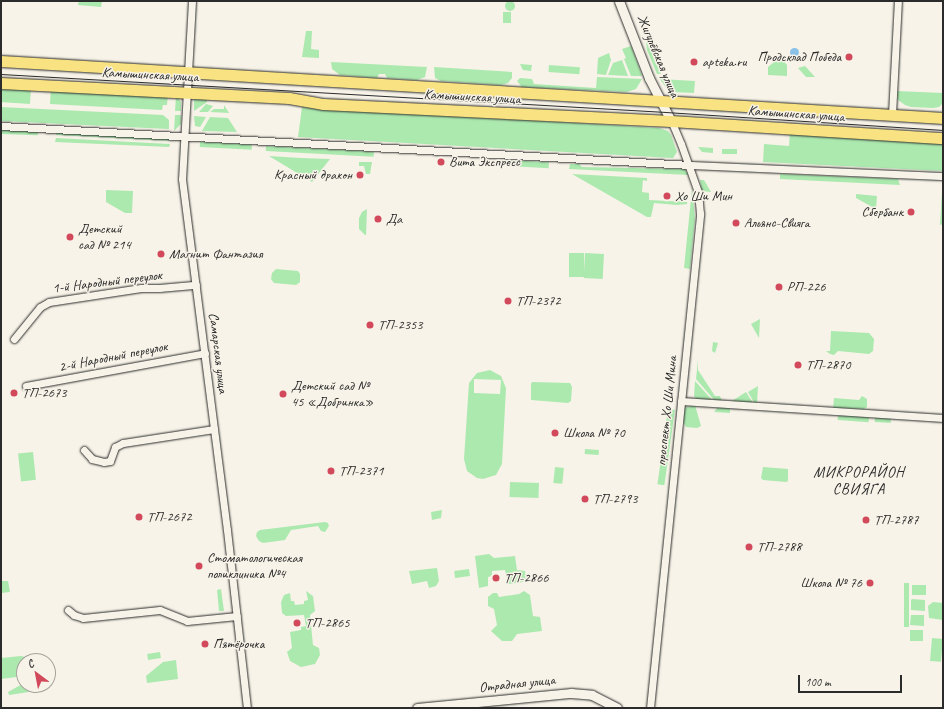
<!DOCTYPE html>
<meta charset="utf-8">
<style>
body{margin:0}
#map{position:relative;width:944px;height:709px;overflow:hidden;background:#f7f3e8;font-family:Caveat,sans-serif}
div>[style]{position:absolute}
.green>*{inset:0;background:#ace9af;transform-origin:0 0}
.round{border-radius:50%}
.water>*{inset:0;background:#8ac1e8}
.roads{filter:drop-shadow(0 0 1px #2b2b2b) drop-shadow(0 0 1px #2b2b2b)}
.minor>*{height:7px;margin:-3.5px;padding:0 3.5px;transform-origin:3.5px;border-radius:3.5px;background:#f7f3e8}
.tertiary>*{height:9px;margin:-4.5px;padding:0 4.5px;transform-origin:4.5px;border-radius:4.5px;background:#f7f3e8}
.primary>*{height:11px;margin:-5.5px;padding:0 5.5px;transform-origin:5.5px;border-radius:5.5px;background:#f8e281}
.tram>*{height:1px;margin:-0.5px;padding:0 0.5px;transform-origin:0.5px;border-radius:0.5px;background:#2b2b2b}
.dots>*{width:11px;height:11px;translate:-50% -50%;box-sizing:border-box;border:2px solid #f7f3e8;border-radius:50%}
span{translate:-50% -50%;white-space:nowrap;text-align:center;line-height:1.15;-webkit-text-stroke:3px #f7f3e8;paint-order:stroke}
.street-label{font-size:14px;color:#2b2b2b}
.poi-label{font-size:14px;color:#2b2b2b}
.right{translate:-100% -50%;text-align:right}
.left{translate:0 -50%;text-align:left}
.neighbourhood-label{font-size:15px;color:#2b2b2b;letter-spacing:1px}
.frame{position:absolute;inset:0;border:2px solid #2b2b2b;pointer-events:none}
.north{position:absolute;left:16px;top:653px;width:40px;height:40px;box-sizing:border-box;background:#f7f3e8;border:1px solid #a5a39c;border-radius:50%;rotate:328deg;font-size:11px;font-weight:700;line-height:16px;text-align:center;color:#2b2b2b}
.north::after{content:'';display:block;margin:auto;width:14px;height:18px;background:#d1495b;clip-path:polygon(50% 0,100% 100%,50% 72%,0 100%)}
.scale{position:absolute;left:798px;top:675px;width:104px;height:18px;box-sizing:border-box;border:2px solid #2b2b2b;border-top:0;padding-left:5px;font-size:12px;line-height:14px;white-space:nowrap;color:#2b2b2b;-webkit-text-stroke:3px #f7f3e8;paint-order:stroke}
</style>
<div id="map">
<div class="green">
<i class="round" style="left:505px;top:1px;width:10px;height:10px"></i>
<i style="clip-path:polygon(79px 1px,102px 1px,101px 7px,78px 5px)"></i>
<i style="left:503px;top:12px;width:8px;height:11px"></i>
<i style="clip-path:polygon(306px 31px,312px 31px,311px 49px,319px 50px,319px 58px,302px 57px)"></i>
<i style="clip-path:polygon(646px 40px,647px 40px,661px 74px,657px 74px,647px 50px)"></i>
<i style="clip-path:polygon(631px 46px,640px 70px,642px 76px,631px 76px,624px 59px,626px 58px,622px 49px)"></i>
<i style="clip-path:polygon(609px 53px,611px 60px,606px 75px,597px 74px,598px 58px)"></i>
<i style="clip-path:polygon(780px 57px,787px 65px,787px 76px,768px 75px,768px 67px)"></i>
<i style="clip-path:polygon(622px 60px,628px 76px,608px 75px,613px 63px)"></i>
<i style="clip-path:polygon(331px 62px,427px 67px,425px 77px,417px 80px,387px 78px,385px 74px,379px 74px,377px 78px,340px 75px,332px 69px)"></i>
<i style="clip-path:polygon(520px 64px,532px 65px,531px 71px,523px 70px)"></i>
<i style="left:549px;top:65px;width:31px;height:7px;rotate:4deg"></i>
<i style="clip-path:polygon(805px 66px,815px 77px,806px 77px,798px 68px)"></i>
<i style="clip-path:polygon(434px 67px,512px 72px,512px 78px,508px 83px,501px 85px,441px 81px,435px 78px)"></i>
<i style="clip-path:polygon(597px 77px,642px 79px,636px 89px,627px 92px,522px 87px,517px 81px,520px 78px,532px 79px,534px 84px,596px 88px)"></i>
<i style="clip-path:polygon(660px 79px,695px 81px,694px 93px,672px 92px,667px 89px)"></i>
<i style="left:1px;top:88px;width:30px;height:14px;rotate:4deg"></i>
<i style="clip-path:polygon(51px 88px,168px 94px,167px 105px,163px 105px,162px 110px,50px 104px)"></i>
<i style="clip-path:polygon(896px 91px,943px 93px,943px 103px,939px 107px,933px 108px,911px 107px,905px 105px,898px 100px)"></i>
<i style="clip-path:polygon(176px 96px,181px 102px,181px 111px,175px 111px)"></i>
<i style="clip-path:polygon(196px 98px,207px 98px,207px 102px,194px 111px,194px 100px)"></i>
<i style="clip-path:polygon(206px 104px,213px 106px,208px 112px,199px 112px)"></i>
<i style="clip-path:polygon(224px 105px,229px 113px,210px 112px,214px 109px,224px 109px)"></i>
<i style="clip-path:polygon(1px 107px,163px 115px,169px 120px,169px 129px,1px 121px)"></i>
<i style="clip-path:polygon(302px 107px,659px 128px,668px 131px,671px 135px,677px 152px,673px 158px,298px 137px)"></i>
<i style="clip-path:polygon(175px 115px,181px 115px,181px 124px,174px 131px)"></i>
<i style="clip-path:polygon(194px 116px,206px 117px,200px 127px,195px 126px)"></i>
<i style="clip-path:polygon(210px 117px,228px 118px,237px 132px,202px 131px)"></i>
<i style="left:1px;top:130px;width:37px;height:4px;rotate:2deg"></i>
<i style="left:56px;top:132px;width:114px;height:3px;rotate:3deg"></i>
<i style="clip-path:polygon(790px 132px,943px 142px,943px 171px,763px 162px,764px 144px,789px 146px)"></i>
<i style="clip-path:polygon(56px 138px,170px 144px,169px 147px,55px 142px)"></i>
<i style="left:200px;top:142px;width:52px;height:5px;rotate:3deg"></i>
<i style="left:266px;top:146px;width:108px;height:5px;rotate:3deg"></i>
<i style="clip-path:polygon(698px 147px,713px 148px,713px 153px,702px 152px)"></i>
<i style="left:722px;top:149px;width:15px;height:5px"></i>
<i style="clip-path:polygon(269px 156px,301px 158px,330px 159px,312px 182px)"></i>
<i style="left:507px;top:160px;width:42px;height:6px;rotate:3deg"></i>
<i style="clip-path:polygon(359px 162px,372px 162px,370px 174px,366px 174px,364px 166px,359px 166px)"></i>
<i style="clip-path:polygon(570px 164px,579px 164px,582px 167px,684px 169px,689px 175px,569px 169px)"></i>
<i style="clip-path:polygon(572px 174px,647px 178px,647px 181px,643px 180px,642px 192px,649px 193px,649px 200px,687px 202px,687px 204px,677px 205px,654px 203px,651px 217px,647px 217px)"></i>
<i style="clip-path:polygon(780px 174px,898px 179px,900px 185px,780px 179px)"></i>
<i style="clip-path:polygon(700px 180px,704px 180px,711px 192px,702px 191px)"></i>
<i style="clip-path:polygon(692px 189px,695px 218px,690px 269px,684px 268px)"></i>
<i style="clip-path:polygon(106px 190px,133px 191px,132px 213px,125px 213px,106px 202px)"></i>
<i style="clip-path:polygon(942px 192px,943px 224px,940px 225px)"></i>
<i style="clip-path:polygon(856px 194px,877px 196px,876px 209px,856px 198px)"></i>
<i style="clip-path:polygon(367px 209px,366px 235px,365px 235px,359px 229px,359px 218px,362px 212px)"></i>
<i style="left:569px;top:253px;width:15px;height:24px"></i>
<i style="left:585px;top:253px;width:19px;height:25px;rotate:3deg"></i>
<i style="clip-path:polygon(276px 269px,298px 271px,300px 274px,300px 282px,296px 285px,274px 283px,271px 279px,272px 273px)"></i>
<i style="clip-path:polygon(760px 319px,759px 338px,751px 324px)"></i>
<i style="clip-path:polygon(831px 331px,869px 333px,874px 339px,873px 351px,869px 354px,838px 351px,834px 355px,830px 354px,826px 351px,830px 351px)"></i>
<i style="clip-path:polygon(713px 342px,718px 343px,715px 353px,712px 351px)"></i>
<i style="clip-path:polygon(698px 360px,698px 370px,715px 396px,720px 396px,722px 401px,715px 401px,696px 379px)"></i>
<i style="clip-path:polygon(evenodd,490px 370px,501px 376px,506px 388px,502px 464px,496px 475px,483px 479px,477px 478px,467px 471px,464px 459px,469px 383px,477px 373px,490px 370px,474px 379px,501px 380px,500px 394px,474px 393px,474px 379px)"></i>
<i style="clip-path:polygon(695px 381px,713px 401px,697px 400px,694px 396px)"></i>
<i style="clip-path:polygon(532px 382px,570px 383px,572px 387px,571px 401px,568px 403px,531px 400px,531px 384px)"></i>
<i style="clip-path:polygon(758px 386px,757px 404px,755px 404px,748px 392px)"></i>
<i style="clip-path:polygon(746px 392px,753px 403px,731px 401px,732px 401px)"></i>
<i style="clip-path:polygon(862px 396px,867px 399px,867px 407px,864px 409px,833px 408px,834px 398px,859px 400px)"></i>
<i style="clip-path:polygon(695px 405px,701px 426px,697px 428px,686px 427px,683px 422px,684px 408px)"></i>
<i style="clip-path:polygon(718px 407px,730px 408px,730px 413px,714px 412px)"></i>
<i style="left:668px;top:409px;width:7px;height:76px;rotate:8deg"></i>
<i style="left:838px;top:415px;width:31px;height:5px;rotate:4deg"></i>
<i style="left:875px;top:417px;width:16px;height:5px;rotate:4deg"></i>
<i style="left:585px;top:449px;width:14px;height:5px;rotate:4deg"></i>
<i style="left:33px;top:452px;width:28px;height:15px;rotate:84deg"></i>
<i style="left:555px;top:467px;width:9px;height:16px;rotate:6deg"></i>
<i style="clip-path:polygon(763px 467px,788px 469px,788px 481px,786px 482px,763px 480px,761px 478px)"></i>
<i style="left:510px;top:482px;width:29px;height:15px;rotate:2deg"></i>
<i style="clip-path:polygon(442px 510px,441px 518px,432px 520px,431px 512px)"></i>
<i style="clip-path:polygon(325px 522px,328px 523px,329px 526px,325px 532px,321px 531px,318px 526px,291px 530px,285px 540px,263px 543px,259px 541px,256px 536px,257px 532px,260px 530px)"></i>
<i style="clip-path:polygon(489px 554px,494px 558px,515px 556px,517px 570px,525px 571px,526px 580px,523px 582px,508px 584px,505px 570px,492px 571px,492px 576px,488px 577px,488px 586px,479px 588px,475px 556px)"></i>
<i style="clip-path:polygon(437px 568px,439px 581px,436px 586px,429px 588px,427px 581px,412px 584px,409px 571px)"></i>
<i style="left:469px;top:569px;width:7px;height:15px;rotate:82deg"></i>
<i style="clip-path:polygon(8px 581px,10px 592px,1px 593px,1px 581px)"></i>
<i style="left:904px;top:583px;width:5px;height:44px"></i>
<i style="left:912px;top:585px;width:14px;height:10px"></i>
<i style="clip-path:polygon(221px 589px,224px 611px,219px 611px,217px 590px)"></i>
<i style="clip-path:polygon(306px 591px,313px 596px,315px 611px,310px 615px,313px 645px,319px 648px,320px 655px,315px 664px,301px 667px,290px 661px,287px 652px,292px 648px,290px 632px,301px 630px,301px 627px,306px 626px,304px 615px,286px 616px,282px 613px,281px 602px,284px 595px,290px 593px,291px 601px,294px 601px,295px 605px,304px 604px,304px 601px,308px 600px)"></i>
<i style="clip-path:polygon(524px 591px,530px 595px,533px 616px,540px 617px,542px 631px,517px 634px,512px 641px,502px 641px,491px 631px,497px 625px,494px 609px,488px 606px,488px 597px,493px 593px,497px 593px,499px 597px,519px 594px)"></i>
<i style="clip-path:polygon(912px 599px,925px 600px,925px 611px,911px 610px,911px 600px)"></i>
<i style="clip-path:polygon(933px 602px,943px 603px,943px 620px,929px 618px,928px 606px)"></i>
<i style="clip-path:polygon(911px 615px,924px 615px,924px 626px,910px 625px)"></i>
<i style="left:910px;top:630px;width:13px;height:11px"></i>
<i style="left:932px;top:638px;width:11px;height:23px;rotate:5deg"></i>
<i style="left:160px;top:652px;width:6px;height:13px;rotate:81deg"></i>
<i style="clip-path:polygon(21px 656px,25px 657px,27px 660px,24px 661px,24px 676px,1px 679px,1px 658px)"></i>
<i style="clip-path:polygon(176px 660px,178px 679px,147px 683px,146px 676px,163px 662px)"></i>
<i style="clip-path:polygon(24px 683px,24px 685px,28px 685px,29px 692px,9px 695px,8px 692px)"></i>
</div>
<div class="water">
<i class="round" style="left:789.5px;top:47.5px;width:9px;height:9px"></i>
</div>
<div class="roads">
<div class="minor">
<i style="left:192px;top:1px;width:178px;rotate:93.2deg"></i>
<i style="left:182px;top:179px;width:354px;rotate:82.7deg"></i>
<i style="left:227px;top:530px;width:179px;rotate:83.6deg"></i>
<i style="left:892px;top:114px;width:113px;rotate:-87deg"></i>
<i style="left:1px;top:126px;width:689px;rotate:3.24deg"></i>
<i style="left:689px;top:165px;width:254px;rotate:2.5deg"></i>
<i style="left:14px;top:339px;width:41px;rotate:-50.9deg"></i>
<i style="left:40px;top:307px;width:10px;rotate:-29deg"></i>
<i style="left:49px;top:302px;width:93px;rotate:-8.7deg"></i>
<i style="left:141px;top:288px;width:18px"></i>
<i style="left:159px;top:288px;width:37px;rotate:-5deg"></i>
<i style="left:26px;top:386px;width:182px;rotate:-10.4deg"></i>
<i style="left:681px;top:401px;width:263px;rotate:3.7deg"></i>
<i style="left:84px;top:450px;width:12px;rotate:48deg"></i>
<i style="left:92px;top:459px;width:12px;rotate:14deg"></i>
<i style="left:104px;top:462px;width:6px;rotate:-9deg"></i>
<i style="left:110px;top:461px;width:15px;rotate:-70deg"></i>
<i style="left:115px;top:447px;width:9px;rotate:-27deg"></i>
<i style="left:123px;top:443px;width:92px;rotate:-8.7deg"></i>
<i style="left:68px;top:610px;width:8px;rotate:40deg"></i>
<i style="left:74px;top:615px;width:9px;rotate:18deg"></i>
<i style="left:83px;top:618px;width:77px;rotate:-5.9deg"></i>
<i style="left:160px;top:610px;width:29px;rotate:22deg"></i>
<i style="left:187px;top:621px;width:50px;rotate:-5.7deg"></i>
<i style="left:650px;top:708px;width:497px;rotate:-84.2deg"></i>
<i style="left:700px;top:214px;width:22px;rotate:-95deg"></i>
<i style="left:698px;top:192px;width:51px;rotate:-109.5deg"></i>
<i style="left:681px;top:144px;width:25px;rotate:-113deg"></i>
</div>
<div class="tertiary">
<i style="left:619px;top:1px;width:83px;rotate:68.7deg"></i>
<i style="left:649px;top:78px;width:48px;rotate:62.9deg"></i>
<i style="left:417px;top:708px;width:155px;rotate:-5.6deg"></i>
<i style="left:571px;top:693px;width:21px;rotate:5deg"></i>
<i style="left:592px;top:695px;width:28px;rotate:27deg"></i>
</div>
<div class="primary">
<i style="left:1px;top:61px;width:944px;rotate:3.46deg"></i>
<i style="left:1px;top:83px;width:288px;rotate:3deg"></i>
<i style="left:289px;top:98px;width:35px;rotate:10deg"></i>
<i style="left:323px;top:104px;width:348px;rotate:2.8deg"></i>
<i style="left:671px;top:121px;width:273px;rotate:3.6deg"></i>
</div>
</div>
<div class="tram">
<i style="left:1px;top:74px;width:666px;rotate:3.27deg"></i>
<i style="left:666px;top:112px;width:278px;rotate:3.7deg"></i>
</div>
<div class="dots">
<i style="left:849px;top:57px;background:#d1495b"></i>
<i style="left:694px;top:62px;background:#d1495b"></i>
<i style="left:441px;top:162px;background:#d1495b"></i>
<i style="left:360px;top:175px;background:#d1495b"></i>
<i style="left:667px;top:196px;background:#d1495b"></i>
<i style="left:911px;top:212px;background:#d1495b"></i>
<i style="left:378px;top:219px;background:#d1495b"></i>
<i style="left:736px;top:223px;background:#d1495b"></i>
<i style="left:70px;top:237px;background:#d1495b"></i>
<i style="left:161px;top:254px;background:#d1495b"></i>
<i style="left:779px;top:287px;background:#d1495b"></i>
<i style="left:508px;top:301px;background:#d1495b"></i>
<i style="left:370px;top:325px;background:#d1495b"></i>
<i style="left:798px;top:365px;background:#d1495b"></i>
<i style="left:14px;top:393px;background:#d1495b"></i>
<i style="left:283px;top:394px;background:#d1495b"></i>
<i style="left:555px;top:433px;background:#d1495b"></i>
<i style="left:331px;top:471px;background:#d1495b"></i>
<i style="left:585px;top:499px;background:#d1495b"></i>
<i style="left:139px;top:517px;background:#d1495b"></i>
<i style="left:866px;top:520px;background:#d1495b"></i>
<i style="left:749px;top:547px;background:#d1495b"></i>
<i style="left:199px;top:566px;background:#d1495b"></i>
<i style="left:496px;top:578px;background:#d1495b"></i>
<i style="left:870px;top:583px;background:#d1495b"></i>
<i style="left:297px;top:623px;background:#d1495b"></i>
<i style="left:205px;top:644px;background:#d1495b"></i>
</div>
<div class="street-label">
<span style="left:658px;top:56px;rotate:67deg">Жигулёвская улица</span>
<span style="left:150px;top:75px;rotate:3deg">Камышинская улица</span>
<span style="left:472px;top:97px;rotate:3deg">Камышинская улица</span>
<span style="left:796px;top:114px;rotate:4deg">Камышинская улица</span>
<span style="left:107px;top:282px;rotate:-7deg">1-й Народный переулок</span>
<span style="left:218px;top:353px;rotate:83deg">Самарская улица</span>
<span style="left:113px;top:357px;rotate:-11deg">2-й Народный переулок</span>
<span style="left:667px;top:411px;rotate:-84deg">проспект Хо Ши Мина</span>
<span style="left:517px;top:684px;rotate:-6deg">Отрадная улица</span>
</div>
<div class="poi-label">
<span class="right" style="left:841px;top:57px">Продсклад Победа</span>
<span class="left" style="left:702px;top:62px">apteka.ru</span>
<span class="left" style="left:449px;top:162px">Вита Экспресс</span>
<span class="right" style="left:352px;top:175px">Красный дракон</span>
<span class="left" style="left:675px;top:196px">Хо Ши Мин</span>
<span class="right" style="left:903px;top:212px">Сбербанк</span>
<span class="left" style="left:386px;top:219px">Да</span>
<span class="left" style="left:744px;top:223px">Альянс-Свияга</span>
<span class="left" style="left:78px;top:237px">Детский<br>сад № 214</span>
<span class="left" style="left:169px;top:254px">Магнит Фантазия</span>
<span class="left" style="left:787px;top:287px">РП-226</span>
<span class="left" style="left:516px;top:301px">ТП-2372</span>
<span class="left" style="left:378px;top:325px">ТП-2353</span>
<span class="left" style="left:806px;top:365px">ТП-2870</span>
<span class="left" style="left:291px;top:394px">Детский сад №<br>45 «Добринка»</span>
<span class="left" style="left:22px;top:393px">ТП-2673</span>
<span class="left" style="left:563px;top:433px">Школа № 70</span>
<span class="left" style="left:339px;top:471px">ТП-2371</span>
<span class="left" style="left:593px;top:499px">ТП-2793</span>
<span class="left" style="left:147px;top:517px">ТП-2672</span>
<span class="left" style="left:874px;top:520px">ТП-2787</span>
<span class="left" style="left:757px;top:547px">ТП-2788</span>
<span class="left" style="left:207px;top:566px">Стоматологическая<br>поликлиника №4</span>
<span class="left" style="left:504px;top:578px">ТП-2866</span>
<span class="right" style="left:862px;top:583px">Школа № 76</span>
<span class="left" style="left:305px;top:623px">ТП-2865</span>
<span class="left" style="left:213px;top:644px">Пятёрочка</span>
</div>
<div class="neighbourhood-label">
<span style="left:859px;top:481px">МИКРОРАЙОН<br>СВИЯГА</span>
</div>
<div class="frame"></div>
<div class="north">С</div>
<div class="scale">100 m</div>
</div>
